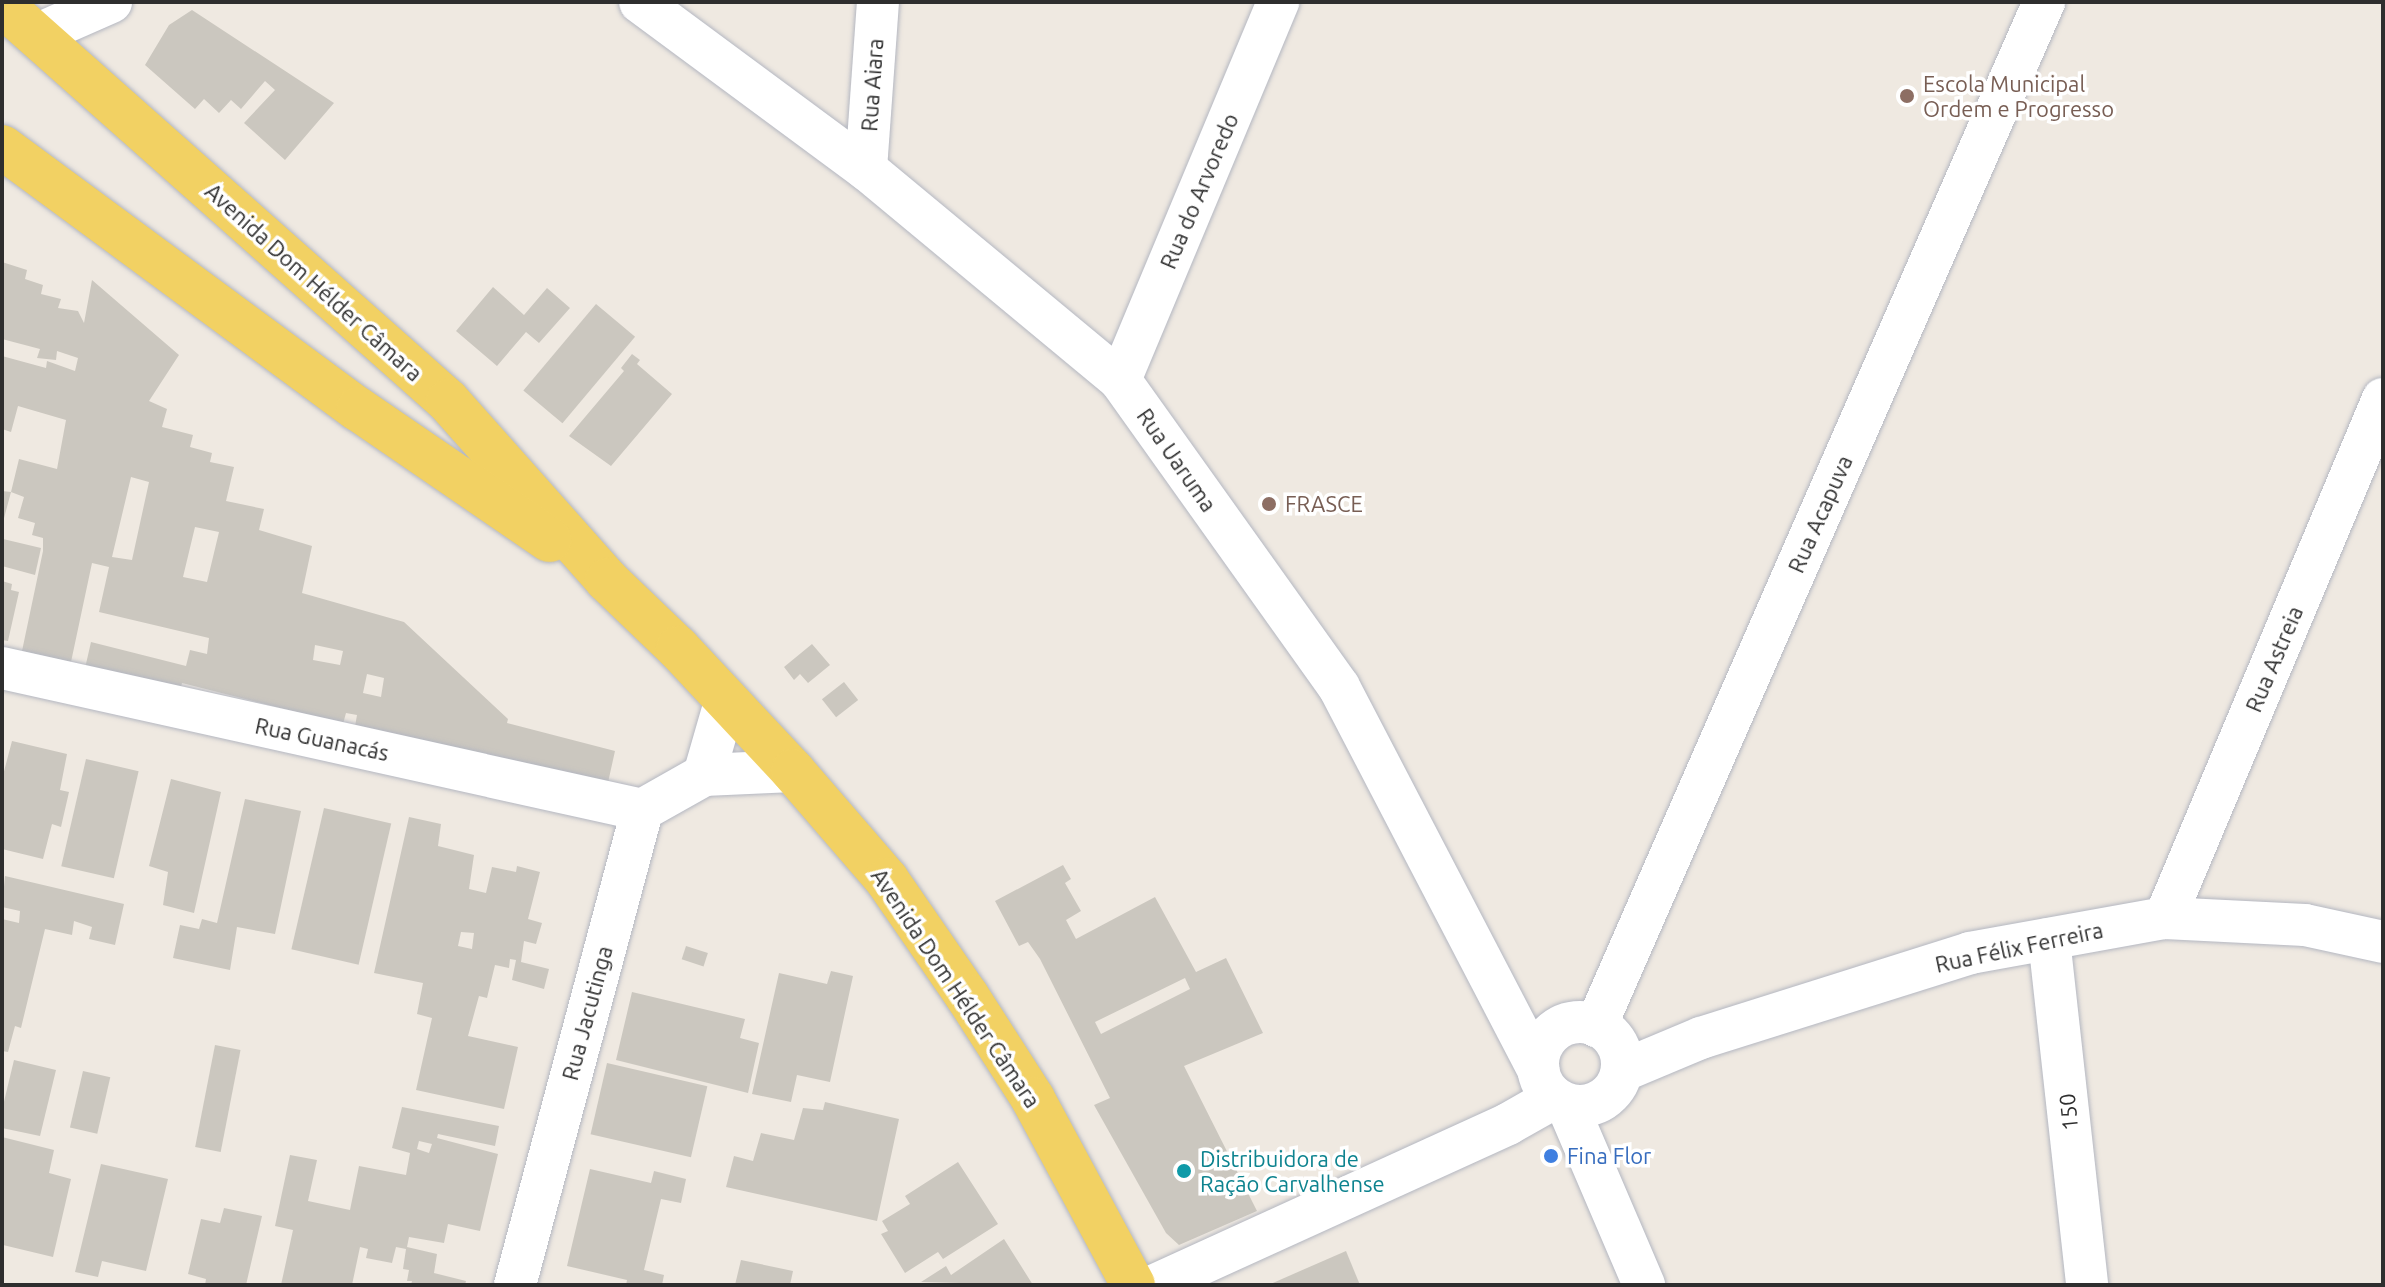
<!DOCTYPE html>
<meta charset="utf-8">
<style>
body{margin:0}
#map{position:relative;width:2385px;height:1287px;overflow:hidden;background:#efe9e1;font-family:Ubuntu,sans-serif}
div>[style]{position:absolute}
.building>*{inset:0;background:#cbc7bf;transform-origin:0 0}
.roads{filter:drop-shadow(0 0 2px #b4b7c1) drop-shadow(0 0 2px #b4b7c1)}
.minor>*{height:42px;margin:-21px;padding:0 21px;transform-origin:21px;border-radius:21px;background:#fff}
.minor>.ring{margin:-21px;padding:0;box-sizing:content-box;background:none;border:42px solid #fff;border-radius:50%}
.major>*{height:44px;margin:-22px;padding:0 22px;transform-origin:22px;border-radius:22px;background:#f2d163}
.dots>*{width:22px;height:22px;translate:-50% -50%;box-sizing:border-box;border:4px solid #fff;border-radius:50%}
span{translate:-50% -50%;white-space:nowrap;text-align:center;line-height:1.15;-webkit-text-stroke:7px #fff;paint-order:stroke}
.education-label{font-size:22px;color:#785e54}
.left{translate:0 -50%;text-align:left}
.street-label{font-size:22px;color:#2e2e2e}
.shop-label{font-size:22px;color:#366cbe}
.culture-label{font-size:22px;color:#0d838f}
.frame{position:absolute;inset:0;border:4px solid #2e2e2e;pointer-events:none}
</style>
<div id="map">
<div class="building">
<i style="clip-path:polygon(192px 10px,334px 103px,285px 160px,244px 123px,275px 90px,265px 81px,241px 109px,231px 100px,219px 113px,204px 99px,195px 109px,145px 65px,169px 25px)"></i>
<i style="clip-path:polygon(evenodd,2px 262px,27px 270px,25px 279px,43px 285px,41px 294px,61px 299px,58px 308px,78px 311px,84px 323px,92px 280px,179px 355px,149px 401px,167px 409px,162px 427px,193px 435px,190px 447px,212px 453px,210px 462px,234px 467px,226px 501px,264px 509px,259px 530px,312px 546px,302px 593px,404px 622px,508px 719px,507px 723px,615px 751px,605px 796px,353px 738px,357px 715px,346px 713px,343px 724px,182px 683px,178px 699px,83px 677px,91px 642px,186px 666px,190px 650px,207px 654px,209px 638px,99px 612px,109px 567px,92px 563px,71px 662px,22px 651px,43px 551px,43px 538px,32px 535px,35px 523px,18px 518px,24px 497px,11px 492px,19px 459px,57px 469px,66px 420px,18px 406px,11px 432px,2px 429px,2px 356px,46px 368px,47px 361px,75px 371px,78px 358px,57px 351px,56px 360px,37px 358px,40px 349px,2px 339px,2px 262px,131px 477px,149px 482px,132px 560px,112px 557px,131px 477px,2px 262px,195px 527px,219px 532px,207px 582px,183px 577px,195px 527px,2px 262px,315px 645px,343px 651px,340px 665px,313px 660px,315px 645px,2px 262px,367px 674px,384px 678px,381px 697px,363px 693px,367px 674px)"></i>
<i style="clip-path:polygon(493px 287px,524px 315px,547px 288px,570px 308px,539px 343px,526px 332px,497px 366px,456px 331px)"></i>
<i style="left:596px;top:304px;width:51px;height:113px;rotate:40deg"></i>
<i style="clip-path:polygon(632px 354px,640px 360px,637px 364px,672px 394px,611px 466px,569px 436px,624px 371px,621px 368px)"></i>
<i style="clip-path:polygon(2px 491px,11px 492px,3px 522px,2px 522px)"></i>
<i style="clip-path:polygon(3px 539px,41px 548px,35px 575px,2px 566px)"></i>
<i style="clip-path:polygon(2px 581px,12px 584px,11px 590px,19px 592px,8px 641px,2px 640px)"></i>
<i style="clip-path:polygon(812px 644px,830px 665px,808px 683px,800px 674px,794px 680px,784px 667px)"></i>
<i style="left:844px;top:682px;width:23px;height:28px;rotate:52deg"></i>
<i style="clip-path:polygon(12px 741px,67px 754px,60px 790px,69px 792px,61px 827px,52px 824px,43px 859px,2px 849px,2px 779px)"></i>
<i style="left:86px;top:759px;width:54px;height:110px;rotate:13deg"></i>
<i style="clip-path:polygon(171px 779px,221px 792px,194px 913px,163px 905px,168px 872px,149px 866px)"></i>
<i style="clip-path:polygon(245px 799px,301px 811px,275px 934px,237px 927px,230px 970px,173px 958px,180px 925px,199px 929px,202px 919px,217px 923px)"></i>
<i style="left:324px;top:808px;width:69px;height:145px;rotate:13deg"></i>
<i style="clip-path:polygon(evenodd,409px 817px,441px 824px,438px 846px,474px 855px,469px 889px,486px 893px,492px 867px,516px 872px,517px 866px,540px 872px,528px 919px,542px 923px,536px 944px,524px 941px,521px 962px,549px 969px,544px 989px,512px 980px,516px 960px,510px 959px,509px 968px,495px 965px,487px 998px,479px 996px,468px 1036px,518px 1047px,504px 1109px,416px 1090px,432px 1018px,417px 1014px,423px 983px,374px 973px,409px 817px,461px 932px,474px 933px,472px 949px,458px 946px,461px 932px)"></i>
<i style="clip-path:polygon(evenodd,1063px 865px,1071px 879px,1065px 883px,1081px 911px,1066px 920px,1076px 939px,1155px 897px,1196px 972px,1226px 958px,1263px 1033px,1184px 1066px,1257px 1211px,1179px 1245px,1166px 1233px,1094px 1105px,1110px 1098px,1040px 959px,1028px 942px,1019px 946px,995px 901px,1063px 865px,1185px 978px,1190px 989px,1101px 1034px,1095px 1022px,1185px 978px)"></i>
<i style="clip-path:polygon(5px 876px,124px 904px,115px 945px,89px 939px,92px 927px,74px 921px,72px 935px,45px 929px,21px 1028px,15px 1026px,8px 1052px,2px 1051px,2px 919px,19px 923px,20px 911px,2px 907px)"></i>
<i style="left:686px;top:946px;width:23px;height:14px;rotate:18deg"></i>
<i style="clip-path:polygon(831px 971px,853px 976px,830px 1082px,797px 1075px,791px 1102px,752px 1094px,779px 973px,827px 984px)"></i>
<i style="clip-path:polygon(632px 992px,745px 1019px,740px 1038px,759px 1043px,748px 1093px,616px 1060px)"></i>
<i style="left:215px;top:1045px;width:26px;height:104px;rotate:11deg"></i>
<i style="clip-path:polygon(14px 1060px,56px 1070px,40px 1136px,2px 1128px,2px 1110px)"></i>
<i style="left:607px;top:1063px;width:103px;height:73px;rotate:13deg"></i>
<i style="left:83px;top:1071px;width:28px;height:58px;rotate:13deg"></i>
<i style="clip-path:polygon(825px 1102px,899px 1119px,877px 1221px,726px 1187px,734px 1156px,753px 1161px,761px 1133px,794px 1140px,803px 1108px,823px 1110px)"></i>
<i style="clip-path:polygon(evenodd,402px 1107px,499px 1126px,495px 1146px,438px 1134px,437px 1138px,498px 1154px,480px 1231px,448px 1224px,444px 1243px,409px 1237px,407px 1247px,437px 1254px,434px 1273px,466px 1281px,465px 1285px,411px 1285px,412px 1281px,407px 1281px,409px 1270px,403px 1269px,406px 1249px,396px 1247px,392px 1263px,366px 1258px,368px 1249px,360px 1247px,352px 1285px,281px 1285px,293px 1230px,275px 1226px,290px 1155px,317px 1160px,308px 1201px,350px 1210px,359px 1166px,406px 1175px,410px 1153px,392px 1148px,402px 1107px,419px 1141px,432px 1144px,429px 1153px,417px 1149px,419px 1141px)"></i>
<i style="clip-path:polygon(2px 1137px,54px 1150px,49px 1173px,71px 1179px,53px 1257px,3px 1245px)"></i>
<i style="clip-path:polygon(958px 1162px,998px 1224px,943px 1259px,938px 1252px,905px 1273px,881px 1234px,888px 1231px,882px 1221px,910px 1204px,905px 1196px)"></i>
<i style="clip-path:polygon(101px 1164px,168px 1179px,146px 1271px,102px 1261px,98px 1277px,75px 1272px)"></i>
<i style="clip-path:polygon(590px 1169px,651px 1183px,654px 1171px,686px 1179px,681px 1203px,661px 1199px,644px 1270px,664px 1275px,662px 1285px,626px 1285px,627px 1280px,567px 1266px)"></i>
<i style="clip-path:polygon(224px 1208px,262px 1216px,246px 1285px,205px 1285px,206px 1279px,188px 1274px,201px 1219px,220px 1223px)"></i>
<i style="clip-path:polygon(1004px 1239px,1033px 1285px,921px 1282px,946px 1266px,951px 1275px)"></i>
<i style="clip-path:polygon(1346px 1251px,1360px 1285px,1268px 1285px)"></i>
<i style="clip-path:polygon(741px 1260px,793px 1271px,790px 1285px,735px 1285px)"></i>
</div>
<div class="roads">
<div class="minor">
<i style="left:640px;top:2px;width:281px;rotate:36.5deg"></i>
<i style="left:866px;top:169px;width:330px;rotate:39.7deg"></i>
<i style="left:1120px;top:380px;width:377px;rotate:54.5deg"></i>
<i style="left:1339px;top:687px;width:432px;rotate:62.5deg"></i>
<i style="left:36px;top:35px;width:82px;rotate:-23.7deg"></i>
<i style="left:866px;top:169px;width:167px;rotate:-85.9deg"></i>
<i style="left:1120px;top:380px;width:410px;rotate:-67.3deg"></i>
<i style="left:2px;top:668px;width:656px;rotate:12.51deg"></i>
<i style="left:704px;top:775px;width:79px;rotate:-73.9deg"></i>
<i style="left:2165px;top:918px;width:563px;rotate:-67.22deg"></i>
<i style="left:2049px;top:939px;width:348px;rotate:83.7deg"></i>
<i class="ring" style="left:1538px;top:1022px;width:42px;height:42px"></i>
<i style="left:1596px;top:1026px;width:1118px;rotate:-66.37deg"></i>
<i style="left:1622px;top:1071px;width:86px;rotate:-22.7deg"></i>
<i style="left:1701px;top:1038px;width:282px;rotate:-17.5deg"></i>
<i style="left:1970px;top:953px;width:198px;rotate:-10.2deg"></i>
<i style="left:2165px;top:918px;width:140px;rotate:2.9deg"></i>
<i style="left:2305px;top:925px;width:80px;rotate:12.3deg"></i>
<i style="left:1567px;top:1105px;width:196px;rotate:66.8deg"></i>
<i style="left:515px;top:1285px;width:492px;rotate:-75deg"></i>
<i style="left:642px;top:810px;width:71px;rotate:-29.4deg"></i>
<i style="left:704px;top:775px;width:89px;rotate:-2.6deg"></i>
<i style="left:1155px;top:1285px;width:388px;rotate:-24.5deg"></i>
<i style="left:1508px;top:1124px;width:53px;rotate:-29.5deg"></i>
</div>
<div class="major">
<i style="left:2px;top:5px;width:596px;rotate:41.6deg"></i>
<i style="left:448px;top:401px;width:239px;rotate:48.4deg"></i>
<i style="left:607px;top:580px;width:98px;rotate:43.8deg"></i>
<i style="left:678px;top:648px;width:168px;rotate:46.9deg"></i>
<i style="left:793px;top:771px;width:144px;rotate:49.2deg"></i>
<i style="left:887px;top:880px;width:141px;rotate:55.4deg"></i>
<i style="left:967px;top:996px;width:122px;rotate:57.3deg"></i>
<i style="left:1033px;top:1099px;width:211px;rotate:61.7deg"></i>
<i style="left:2px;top:147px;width:442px;rotate:36.4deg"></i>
<i style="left:358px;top:409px;width:232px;rotate:34.4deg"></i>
</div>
</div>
<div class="dots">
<i style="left:1907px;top:96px;background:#8d6e63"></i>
<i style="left:1269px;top:504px;background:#8d6e63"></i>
<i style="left:1551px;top:1156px;background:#3f7fe0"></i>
<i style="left:1184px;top:1171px;background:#0f9aa8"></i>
</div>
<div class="education-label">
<span class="left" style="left:1923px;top:96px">Escola Municipal<br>Ordem e Progresso</span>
<span class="left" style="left:1285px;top:504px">FRASCE</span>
</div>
<div class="street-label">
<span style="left:872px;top:85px;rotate:-86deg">Rua Aiara</span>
<span style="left:1199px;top:191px;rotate:-67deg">Rua do Arvoredo</span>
<span style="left:314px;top:282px;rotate:42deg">Avenida Dom Hélder Câmara</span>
<span style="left:1177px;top:460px;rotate:55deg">Rua Uaruma</span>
<span style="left:1820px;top:514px;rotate:-66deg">Rua Acapuva</span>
<span style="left:2274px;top:659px;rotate:-67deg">Rua Astreia</span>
<span style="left:322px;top:739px;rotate:12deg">Rua Guanacás</span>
<span style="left:2019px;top:947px;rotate:-12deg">Rua Félix Ferreira</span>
<span style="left:956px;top:988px;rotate:56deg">Avenida Dom Hélder Câmara</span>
<span style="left:587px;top:1013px;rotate:-75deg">Rua Jacutinga</span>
<span style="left:2068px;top:1112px;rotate:-96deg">150</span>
</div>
<div class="shop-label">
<span class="left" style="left:1567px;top:1156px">Fina Flor</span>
</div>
<div class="culture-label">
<span class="left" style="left:1200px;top:1171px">Distribuidora de<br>Ração Carvalhense</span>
</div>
<div class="frame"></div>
</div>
